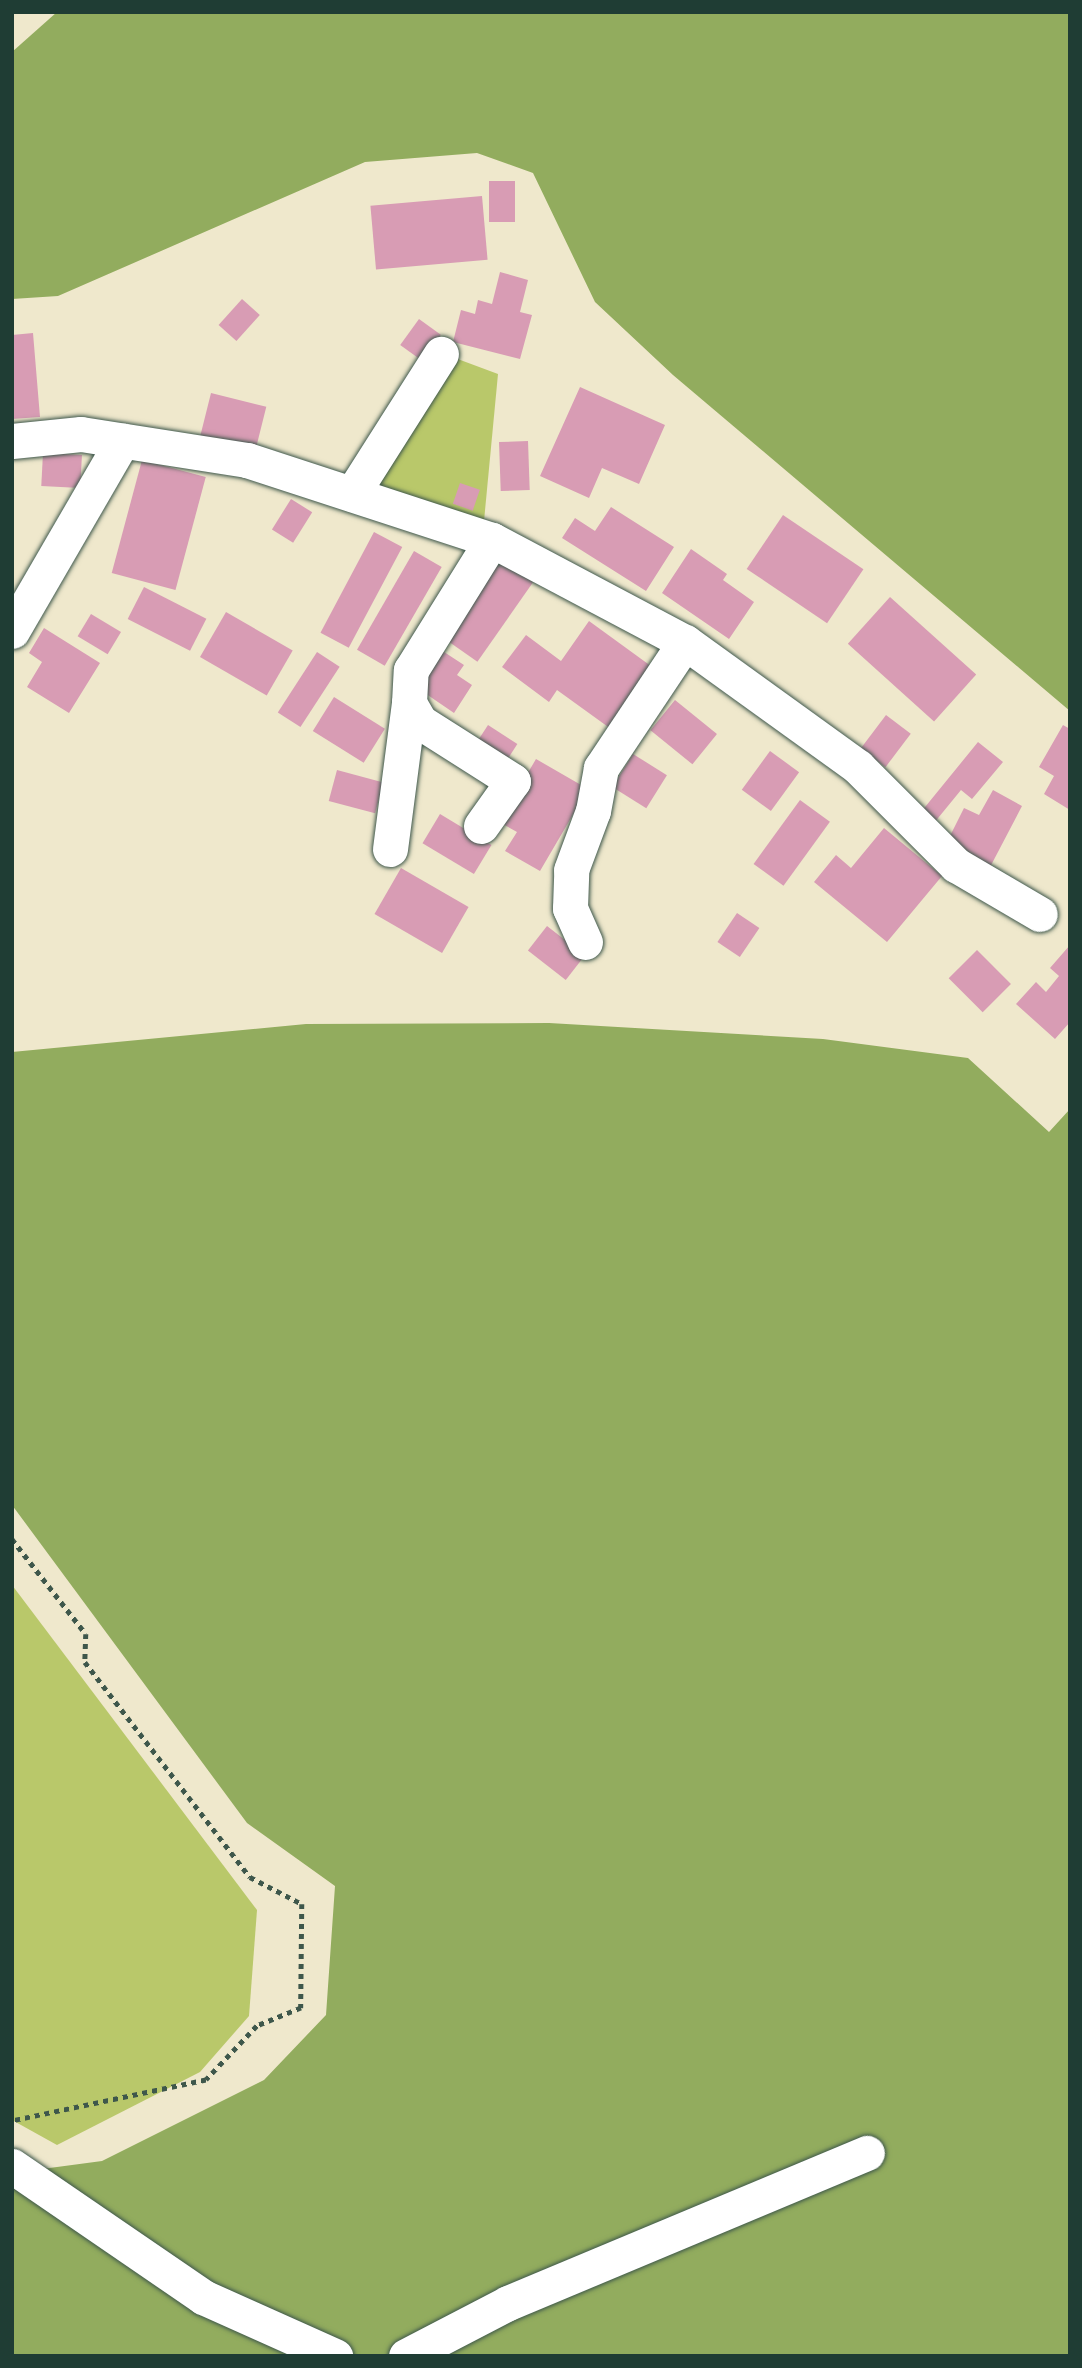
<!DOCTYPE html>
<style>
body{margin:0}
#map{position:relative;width:1082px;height:2368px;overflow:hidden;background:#efe8cc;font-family:"Balsamiq Sans",sans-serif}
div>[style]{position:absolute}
.green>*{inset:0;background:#b9c86a}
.forest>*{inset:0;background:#92ac5e}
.building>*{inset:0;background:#d89cb4;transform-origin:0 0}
.path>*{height:4.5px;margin-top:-2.25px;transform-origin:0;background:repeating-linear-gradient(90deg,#3e574b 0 5px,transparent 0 10px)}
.roads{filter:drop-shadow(0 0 2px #3e574b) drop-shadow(0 0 2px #3e574b)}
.street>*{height:35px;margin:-17.5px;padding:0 17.5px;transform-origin:17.5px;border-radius:17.5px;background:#fff}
span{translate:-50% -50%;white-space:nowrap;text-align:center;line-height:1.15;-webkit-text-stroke:7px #fbf7ec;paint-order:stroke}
.frame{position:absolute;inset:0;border:14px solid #1f3d34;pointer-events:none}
</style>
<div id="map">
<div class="green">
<i style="clip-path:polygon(455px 358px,498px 374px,484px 521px,374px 493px)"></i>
<i style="clip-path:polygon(12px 1585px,257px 1910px,249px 2016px,200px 2072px,57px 2145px,12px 2120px)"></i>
</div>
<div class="forest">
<i style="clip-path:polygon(57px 12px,1070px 12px,1070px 711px,673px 375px,595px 302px,533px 173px,477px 153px,365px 162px,58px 296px,12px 299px,12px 52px)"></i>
<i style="clip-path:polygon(549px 1023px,823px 1039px,968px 1058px,1049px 1132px,1070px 1109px,1070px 2356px,12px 2356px,12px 2173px,102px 2161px,264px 2080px,326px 2015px,335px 1886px,247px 1823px,12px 1505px,12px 1052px,306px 1024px)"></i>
</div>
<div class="building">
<i style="left:489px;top:181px;width:26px;height:41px"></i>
<i style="left:482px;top:196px;width:64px;height:112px;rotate:85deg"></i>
<i style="clip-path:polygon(500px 272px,528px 280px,520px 312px,532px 315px,520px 359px,453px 342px,461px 310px,475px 314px,478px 300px,492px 304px)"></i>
<i style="left:242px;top:299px;width:24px;height:35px;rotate:42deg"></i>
<i style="left:419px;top:319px;width:27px;height:32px;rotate:36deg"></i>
<i style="clip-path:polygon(33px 333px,40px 417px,12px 419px,12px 335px)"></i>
<i style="clip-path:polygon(580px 387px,665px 425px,639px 484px,602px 468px,589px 498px,540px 476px)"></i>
<i style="left:211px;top:393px;width:57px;height:44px;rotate:14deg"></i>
<i style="left:528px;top:441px;width:49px;height:29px;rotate:88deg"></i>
<i style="left:43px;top:453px;width:39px;height:33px;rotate:3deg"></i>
<i style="left:142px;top:460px;width:66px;height:117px;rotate:15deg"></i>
<i style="left:460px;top:483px;width:21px;height:22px;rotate:19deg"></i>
<i style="left:291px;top:499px;width:25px;height:36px;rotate:32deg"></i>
<i style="clip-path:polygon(611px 507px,674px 547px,646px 591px,562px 538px,575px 518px,595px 531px)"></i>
<i style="left:783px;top:515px;width:97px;height:65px;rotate:34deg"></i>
<i style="left:374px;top:532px;width:32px;height:114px;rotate:28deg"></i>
<i style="clip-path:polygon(691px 549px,727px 574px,723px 580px,754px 602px,729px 639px,662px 593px)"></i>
<i style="left:414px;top:551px;width:32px;height:114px;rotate:30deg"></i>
<i style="left:497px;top:557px;width:44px;height:97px;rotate:35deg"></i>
<i style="left:144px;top:587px;width:70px;height:36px;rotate:27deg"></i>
<i style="left:890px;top:597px;width:116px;height:63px;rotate:42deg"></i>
<i style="left:226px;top:612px;width:77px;height:52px;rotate:30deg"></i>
<i style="left:91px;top:614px;width:35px;height:26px;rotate:31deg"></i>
<i style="clip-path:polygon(589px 621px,655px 669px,611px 729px,557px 690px,549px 702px,502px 667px,526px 635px,561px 661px)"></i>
<i style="clip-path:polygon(44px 628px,100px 663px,69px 713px,27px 687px,42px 662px,29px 653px)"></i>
<i style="clip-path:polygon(441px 650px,464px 665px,457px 675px,472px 685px,454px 713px,416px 687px)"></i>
<i style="left:317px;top:652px;width:27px;height:72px;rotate:33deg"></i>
<i style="left:334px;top:697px;width:60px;height:40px;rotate:32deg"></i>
<i style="left:675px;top:700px;width:54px;height:39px;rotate:39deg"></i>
<i style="left:886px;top:715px;width:31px;height:42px;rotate:37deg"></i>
<i style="left:488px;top:725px;width:35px;height:22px;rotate:33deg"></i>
<i style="clip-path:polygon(1063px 725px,1070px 729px,1070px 810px,1044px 794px,1054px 776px,1039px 767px)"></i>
<i style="clip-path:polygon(978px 742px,1003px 762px,972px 799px,961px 790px,934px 823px,921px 812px)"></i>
<i style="left:770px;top:751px;width:36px;height:48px;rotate:36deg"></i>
<i style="left:633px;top:754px;width:40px;height:39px;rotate:32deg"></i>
<i style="clip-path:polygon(536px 759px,588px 789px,540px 871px,505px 851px,517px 832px,499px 822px)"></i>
<i style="left:337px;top:770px;width:48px;height:32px;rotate:15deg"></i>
<i style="clip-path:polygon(993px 790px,1022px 806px,988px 871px,944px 848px,964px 808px,979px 815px)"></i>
<i style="left:800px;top:800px;width:37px;height:79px;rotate:36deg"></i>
<i style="left:440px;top:814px;width:60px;height:34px;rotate:31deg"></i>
<i style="clip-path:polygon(884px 828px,942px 876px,887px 942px,814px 882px,836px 855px,851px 868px)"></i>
<i style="left:401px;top:868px;width:78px;height:53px;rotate:30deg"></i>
<i style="left:737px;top:913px;width:27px;height:35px;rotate:34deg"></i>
<i style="left:547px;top:926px;width:48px;height:31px;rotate:38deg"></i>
<i style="clip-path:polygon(1070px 945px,1070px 1022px,1055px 1039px,1016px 1004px,1036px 982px,1046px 992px,1059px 976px,1050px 968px)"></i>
<i style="left:977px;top:950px;width:48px;height:40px;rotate:45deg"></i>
</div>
<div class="path">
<i style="left:12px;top:1539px;width:120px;rotate:52.1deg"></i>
<i style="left:86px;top:1634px;width:28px;rotate:92deg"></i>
<i style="left:85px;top:1662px;width:271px;rotate:52.5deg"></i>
<i style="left:250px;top:1877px;width:59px;rotate:27.4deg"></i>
<i style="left:302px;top:1904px;width:104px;rotate:90.6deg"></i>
<i style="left:301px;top:2008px;width:48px;rotate:157.8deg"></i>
<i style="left:257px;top:2026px;width:74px;rotate:133.4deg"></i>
<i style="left:206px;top:2080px;width:198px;rotate:168.1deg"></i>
</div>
<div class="roads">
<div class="street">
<i style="left:12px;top:441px;width:69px;rotate:-5.8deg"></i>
<i style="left:81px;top:434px;width:168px;rotate:8.9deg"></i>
<i style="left:247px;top:460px;width:258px;rotate:18.1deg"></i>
<i style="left:492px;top:540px;width:218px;rotate:27.9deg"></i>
<i style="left:685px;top:642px;width:213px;rotate:35.8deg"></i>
<i style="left:858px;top:767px;width:139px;rotate:45deg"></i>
<i style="left:956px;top:865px;width:97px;rotate:30.3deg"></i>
<i style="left:352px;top:494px;width:166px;rotate:-57.6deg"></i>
<i style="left:12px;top:631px;width:220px;rotate:-59.9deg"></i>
<i style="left:481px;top:826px;width:55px;rotate:-54.6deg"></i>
<i style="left:513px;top:781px;width:110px;rotate:-147.6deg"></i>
<i style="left:420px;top:722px;width:22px;rotate:-120deg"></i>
<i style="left:409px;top:703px;width:33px;rotate:-87deg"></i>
<i style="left:411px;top:670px;width:153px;rotate:-58.1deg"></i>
<i style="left:390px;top:849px;width:147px;rotate:-82.6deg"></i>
<i style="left:585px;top:942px;width:37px;rotate:-114deg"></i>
<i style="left:570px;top:908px;width:38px;rotate:-88deg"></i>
<i style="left:571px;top:870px;width:63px;rotate:-69.6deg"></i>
<i style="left:593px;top:811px;width:44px;rotate:-79.5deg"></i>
<i style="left:601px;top:768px;width:151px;rotate:-56.3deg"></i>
<i style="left:12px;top:2166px;width:232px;rotate:34.4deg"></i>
<i style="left:203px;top:2297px;width:145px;rotate:24.1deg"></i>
<i style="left:406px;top:2356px;width:115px;rotate:-27.5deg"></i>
<i style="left:508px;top:2303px;width:389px;rotate:-22.7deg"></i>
</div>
</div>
<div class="frame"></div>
</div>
